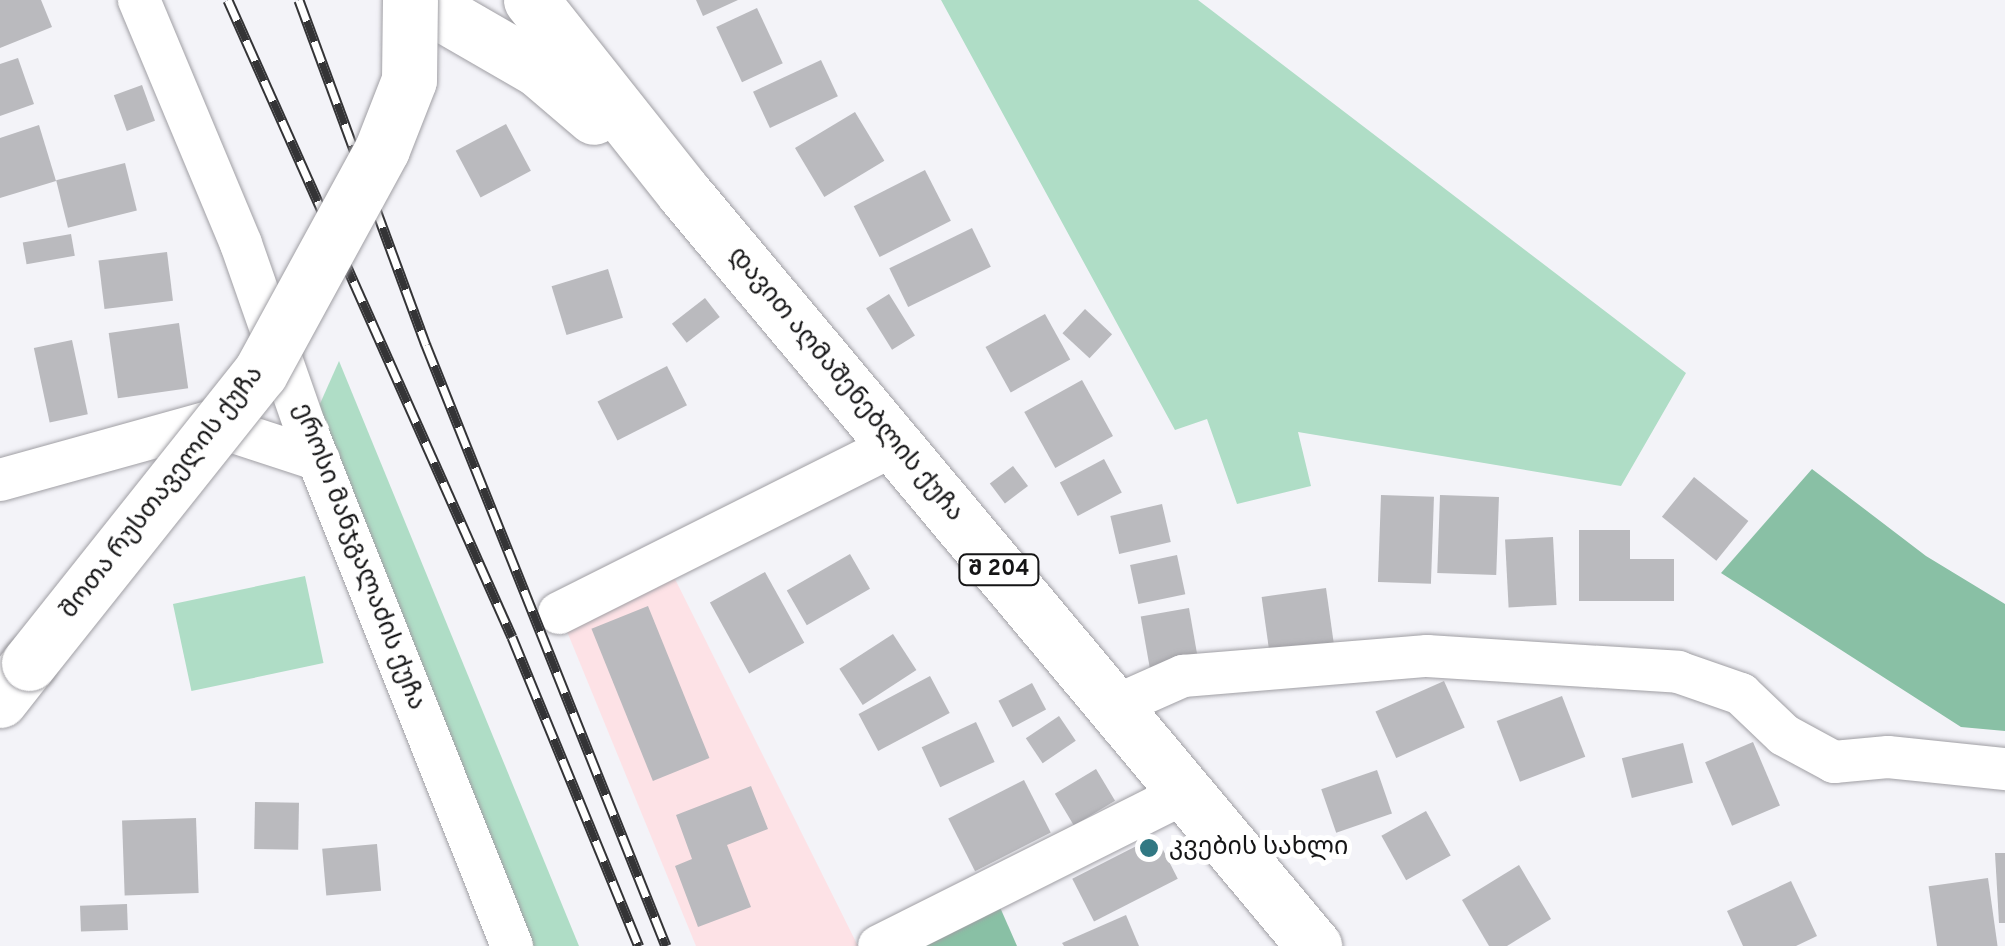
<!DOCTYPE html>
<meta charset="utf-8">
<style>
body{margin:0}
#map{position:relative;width:2005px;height:946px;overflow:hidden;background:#f3f3f8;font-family:Overpass,"Noto Sans Georgian",sans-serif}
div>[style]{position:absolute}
.industrial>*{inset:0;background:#fde2e6}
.green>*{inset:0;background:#afddc6;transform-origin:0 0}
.forest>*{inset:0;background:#89c0a5}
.building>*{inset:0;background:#bababe;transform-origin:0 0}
.roads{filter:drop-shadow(0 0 2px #a09fa4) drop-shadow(0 0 2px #a09fa4)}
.minor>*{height:42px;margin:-21px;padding:0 21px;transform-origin:21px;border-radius:21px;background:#fff}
.major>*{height:55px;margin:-27.5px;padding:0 27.5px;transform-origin:27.5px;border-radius:27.5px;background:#fff}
.rail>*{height:11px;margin-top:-5.5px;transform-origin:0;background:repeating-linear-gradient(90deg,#fff 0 22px,#343436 0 44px);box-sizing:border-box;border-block:2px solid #343436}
.bridges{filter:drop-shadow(0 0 2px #a09fa4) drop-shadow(0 0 2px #a09fa4)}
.major-bridge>*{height:55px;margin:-27.5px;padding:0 27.5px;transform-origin:27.5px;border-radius:27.5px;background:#fff}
.dots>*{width:28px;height:28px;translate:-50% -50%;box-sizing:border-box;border:5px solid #fff;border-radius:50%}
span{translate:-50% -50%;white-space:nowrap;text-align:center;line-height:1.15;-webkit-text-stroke:10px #fff;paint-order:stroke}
.shield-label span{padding:2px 8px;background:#fff;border:2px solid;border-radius:8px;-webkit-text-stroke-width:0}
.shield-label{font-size:22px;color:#151516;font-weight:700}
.street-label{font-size:25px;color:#151516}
.poi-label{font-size:25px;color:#151516}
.left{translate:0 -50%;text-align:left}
</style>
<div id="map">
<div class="industrial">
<i style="clip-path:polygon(674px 577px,858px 946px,696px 946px,566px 629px)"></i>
</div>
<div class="green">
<i style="clip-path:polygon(941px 0,1198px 0,1686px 373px,1621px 486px,1298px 432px,1311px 486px,1237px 504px,1207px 419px,1175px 430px)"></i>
<i style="clip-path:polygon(339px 361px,579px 946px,523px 946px,315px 415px)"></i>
<i style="left:305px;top:576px;width:89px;height:135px;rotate:78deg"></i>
</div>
<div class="forest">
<i style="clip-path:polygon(1812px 469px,1926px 556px,2005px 604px,2005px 731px,1961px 727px,1721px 573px)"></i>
<i style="clip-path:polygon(999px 905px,1017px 946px,916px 946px)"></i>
</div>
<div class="building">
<i style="clip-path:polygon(0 0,41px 0,52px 27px,0 48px)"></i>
<i style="clip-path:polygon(696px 0,738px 0,703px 16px)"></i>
<i style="left:757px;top:8px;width:61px;height:45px;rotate:65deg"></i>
<i style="clip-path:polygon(18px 58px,34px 104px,0 116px,0 64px)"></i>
<i style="left:821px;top:60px;width:40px;height:75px;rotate:65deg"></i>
<i style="left:142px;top:85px;width:38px;height:30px;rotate:70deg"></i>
<i style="left:855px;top:112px;width:57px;height:70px;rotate:59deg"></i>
<i style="left:506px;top:124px;width:53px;height:57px;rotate:62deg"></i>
<i style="clip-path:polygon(39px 125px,56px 181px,0 198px,0 138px)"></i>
<i style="left:125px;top:163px;width:49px;height:71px;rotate:76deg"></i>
<i style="left:925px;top:170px;width:57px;height:80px;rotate:63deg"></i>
<i style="left:972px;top:228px;width:43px;height:92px;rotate:64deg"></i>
<i style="left:71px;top:234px;width:22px;height:49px;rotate:80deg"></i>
<i style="left:167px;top:252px;width:49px;height:69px;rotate:83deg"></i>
<i style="left:608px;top:269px;width:51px;height:59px;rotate:73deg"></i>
<i style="left:889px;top:294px;width:49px;height:27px;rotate:58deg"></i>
<i style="left:705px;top:298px;width:24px;height:42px;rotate:52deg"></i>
<i style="left:1085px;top:309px;width:37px;height:33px;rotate:43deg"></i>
<i style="left:1045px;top:314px;width:52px;height:68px;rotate:61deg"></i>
<i style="left:179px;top:323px;width:66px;height:71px;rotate:82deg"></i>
<i style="left:72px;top:340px;width:76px;height:39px;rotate:78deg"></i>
<i style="left:667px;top:366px;width:44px;height:78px;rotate:63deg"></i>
<i style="left:1082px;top:380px;width:64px;height:66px;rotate:61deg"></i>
<i style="left:1104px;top:459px;width:38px;height:50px;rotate:62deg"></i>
<i style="left:1013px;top:466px;width:25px;height:29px;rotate:53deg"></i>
<i style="left:1694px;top:477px;width:70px;height:51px;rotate:39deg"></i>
<i style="left:1381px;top:495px;width:53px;height:87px;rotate:2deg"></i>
<i style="left:1440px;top:495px;width:59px;height:78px;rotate:2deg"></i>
<i style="left:1162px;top:504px;width:39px;height:53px;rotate:77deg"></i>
<i style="clip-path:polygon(1579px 530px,1630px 530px,1630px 559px,1674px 559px,1674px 601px,1579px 601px)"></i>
<i style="left:1553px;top:537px;width:68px;height:48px;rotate:87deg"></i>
<i style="left:850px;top:554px;width:40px;height:73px;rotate:60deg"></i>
<i style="left:1177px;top:555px;width:40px;height:48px;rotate:78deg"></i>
<i style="left:765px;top:572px;width:81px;height:63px;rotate:61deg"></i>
<i style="left:1326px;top:588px;width:57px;height:65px;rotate:82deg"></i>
<i style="left:648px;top:606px;width:164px;height:61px;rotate:68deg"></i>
<i style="left:1189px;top:608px;width:57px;height:49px;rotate:80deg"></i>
<i style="left:893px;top:634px;width:43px;height:64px;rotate:57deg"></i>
<i style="left:930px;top:676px;width:42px;height:81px;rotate:62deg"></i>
<i style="left:1444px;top:681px;width:51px;height:75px;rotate:66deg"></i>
<i style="left:1032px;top:683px;width:30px;height:38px;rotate:62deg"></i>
<i style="left:1562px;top:696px;width:65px;height:70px;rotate:69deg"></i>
<i style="left:1059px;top:716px;width:30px;height:40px;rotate:56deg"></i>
<i style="left:976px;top:722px;width:44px;height:60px;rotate:65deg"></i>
<i style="left:1753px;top:742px;width:69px;height:52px;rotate:67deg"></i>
<i style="left:1683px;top:743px;width:41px;height:63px;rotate:76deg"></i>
<i style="left:1096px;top:769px;width:37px;height:48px;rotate:59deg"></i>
<i style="left:1377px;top:770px;width:46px;height:59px;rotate:71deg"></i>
<i style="left:1024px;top:780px;width:59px;height:85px;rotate:63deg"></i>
<i style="clip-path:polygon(751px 786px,768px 829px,727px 845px,751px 907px,698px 927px,675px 866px,692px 859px,676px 815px)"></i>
<i style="left:255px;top:802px;width:44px;height:47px;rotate:1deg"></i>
<i style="left:1426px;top:811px;width:51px;height:51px;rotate:61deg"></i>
<i style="left:196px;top:818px;width:75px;height:74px;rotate:88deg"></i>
<i style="left:1156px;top:836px;width:48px;height:94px;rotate:63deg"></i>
<i style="left:377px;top:844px;width:47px;height:55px;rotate:85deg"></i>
<i style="clip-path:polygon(1995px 853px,2005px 853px,2005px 923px,1999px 923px)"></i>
<i style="clip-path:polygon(1519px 865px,1551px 919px,1507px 946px,1489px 946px,1462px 900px)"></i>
<i style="left:1988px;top:878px;width:69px;height:60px;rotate:82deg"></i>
<i style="clip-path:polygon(1791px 881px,1817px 936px,1796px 946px,1743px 946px,1727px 911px)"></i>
<i style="left:127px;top:904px;width:26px;height:47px;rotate:88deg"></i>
<i style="clip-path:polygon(1126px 915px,1139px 946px,1064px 946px,1062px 943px)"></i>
</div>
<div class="roads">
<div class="minor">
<i style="left:139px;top:0;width:264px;rotate:67.3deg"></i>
<i style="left:241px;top:244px;width:191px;rotate:70.7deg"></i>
<i style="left:304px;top:424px;width:562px;rotate:68.27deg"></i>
<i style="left:0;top:480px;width:214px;rotate:-15.5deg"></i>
<i style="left:206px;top:423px;width:119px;rotate:18.1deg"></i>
<i style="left:559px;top:613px;width:376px;rotate:-26.6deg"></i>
<i style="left:1113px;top:707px;width:77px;rotate:-23.9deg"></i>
<i style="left:1183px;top:676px;width:245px;rotate:-4.7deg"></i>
<i style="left:1427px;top:656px;width:252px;rotate:3.6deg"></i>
<i style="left:1678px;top:672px;width:67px;rotate:19.2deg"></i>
<i style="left:1741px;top:694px;width:59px;rotate:43.6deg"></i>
<i style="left:1784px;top:735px;width:57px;rotate:28.4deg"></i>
<i style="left:1834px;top:762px;width:54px;rotate:-5.3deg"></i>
<i style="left:1888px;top:757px;width:118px;rotate:5.9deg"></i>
<i style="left:879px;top:946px;width:342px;rotate:-26.6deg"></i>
</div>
<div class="major">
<i style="left:418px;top:0;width:140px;rotate:30deg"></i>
<i style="left:539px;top:70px;width:72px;rotate:40.5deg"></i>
<i style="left:531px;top:0;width:246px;rotate:51.6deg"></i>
<i style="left:684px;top:193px;width:982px;rotate:50.08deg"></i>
<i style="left:0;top:700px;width:47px;rotate:-51.9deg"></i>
</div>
</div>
<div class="rail">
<i style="left:228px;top:0;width:697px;rotate:65.97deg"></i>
<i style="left:512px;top:637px;width:334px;rotate:67.7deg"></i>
<i style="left:299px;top:0;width:368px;rotate:69.8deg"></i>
<i style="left:426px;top:345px;width:647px;rotate:68.23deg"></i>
</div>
<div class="bridges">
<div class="major-bridge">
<i style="left:29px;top:663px;width:371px;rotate:-51.5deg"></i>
<i style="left:260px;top:373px;width:255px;rotate:-61.4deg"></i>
<i style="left:382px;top:149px;width:74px;rotate:-68.6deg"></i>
<i style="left:409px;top:80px;width:80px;rotate:-89.3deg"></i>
</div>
</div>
<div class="dots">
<i style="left:1149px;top:848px;background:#317883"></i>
</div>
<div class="shield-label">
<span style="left:999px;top:570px">შ 204</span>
</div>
<div class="street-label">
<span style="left:845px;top:385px;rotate:50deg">დავით აღმაშენებლის ქუჩა</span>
<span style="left:163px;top:493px;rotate:-52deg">შოთა რუსთაველის ქუჩა</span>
<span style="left:358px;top:557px;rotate:69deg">ეროსი მანჯგალაძის ქუჩა</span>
</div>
<div class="poi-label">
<span class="left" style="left:1169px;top:848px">კვების სახლი</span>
</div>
</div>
